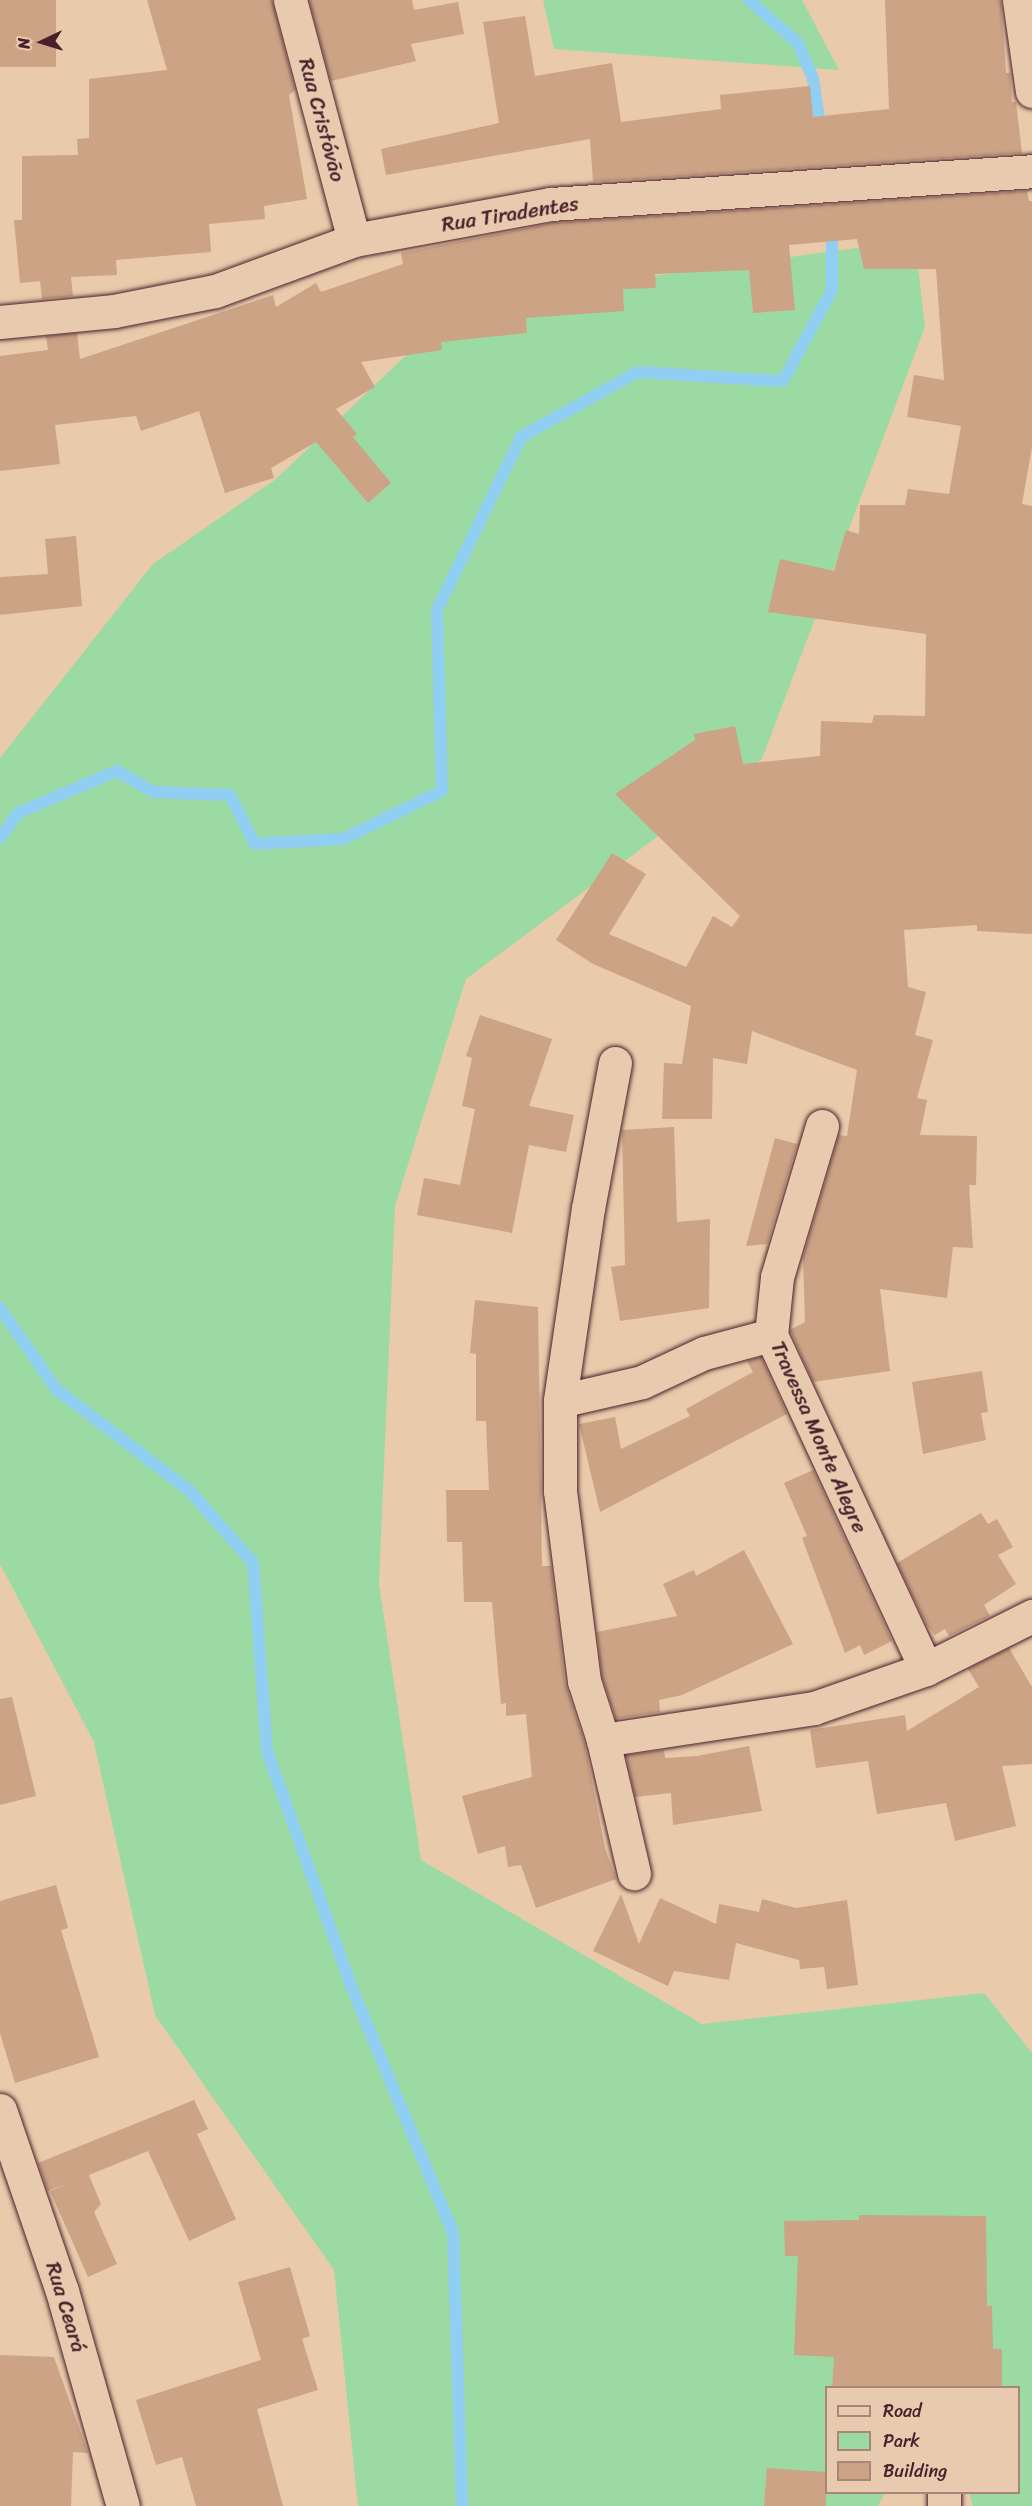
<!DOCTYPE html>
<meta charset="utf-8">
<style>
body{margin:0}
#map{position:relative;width:1032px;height:2506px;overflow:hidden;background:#e9caab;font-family:Sriracha,sans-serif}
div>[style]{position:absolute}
.green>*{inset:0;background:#9bdaa3}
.stream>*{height:12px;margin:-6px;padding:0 6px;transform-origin:6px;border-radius:6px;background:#90cff1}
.building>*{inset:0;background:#cca385;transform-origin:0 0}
.roads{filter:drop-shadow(0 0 2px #4a1f2b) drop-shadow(0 0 2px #4a1f2b)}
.minor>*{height:33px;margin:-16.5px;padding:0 16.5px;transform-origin:16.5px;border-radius:16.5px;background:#e8cbaf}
span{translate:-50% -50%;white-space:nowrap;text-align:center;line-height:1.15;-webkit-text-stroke:4.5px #e8cbaf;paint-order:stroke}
.street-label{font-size:21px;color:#4a1f2b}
.legend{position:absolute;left:825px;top:2386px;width:195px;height:108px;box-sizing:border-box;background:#e8cbaf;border:2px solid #a9867a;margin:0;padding:8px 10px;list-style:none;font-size:18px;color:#4a1f2b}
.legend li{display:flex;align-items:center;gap:12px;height:30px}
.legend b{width:30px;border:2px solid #a9867a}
.north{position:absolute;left:12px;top:12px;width:60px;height:60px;-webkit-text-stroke:4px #e8cbaf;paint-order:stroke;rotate:266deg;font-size:16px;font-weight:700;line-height:24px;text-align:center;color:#4a1f2b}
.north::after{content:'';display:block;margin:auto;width:21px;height:27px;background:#4a1f2b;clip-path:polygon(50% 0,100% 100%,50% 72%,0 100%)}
</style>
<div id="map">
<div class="green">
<i style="clip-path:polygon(543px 0,802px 0,839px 70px,554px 49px)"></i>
<i style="clip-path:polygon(915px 240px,925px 327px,762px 759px,466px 979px,395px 1206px,379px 1584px,421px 1860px,702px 2024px,984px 1993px,1032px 2053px,1032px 2506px,973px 2506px,969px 2493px,1018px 2492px,1018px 2388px,826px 2388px,826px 2492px,885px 2493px,878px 2506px,358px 2506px,334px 2270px,155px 2015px,94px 1742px,0 1564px,0 758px,153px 564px,276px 479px,462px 302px)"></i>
</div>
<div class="stream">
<i style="left:749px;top:0;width:65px;rotate:41.3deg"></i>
<i style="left:798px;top:43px;width:39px;rotate:67deg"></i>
<i style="left:813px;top:79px;width:54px;rotate:81.4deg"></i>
<i style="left:0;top:838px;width:31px;rotate:-54deg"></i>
<i style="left:18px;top:813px;width:108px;rotate:-23deg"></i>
<i style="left:117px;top:771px;width:43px;rotate:29.6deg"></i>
<i style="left:154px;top:792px;width:76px;rotate:2.3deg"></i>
<i style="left:230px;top:795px;width:55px;rotate:63deg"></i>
<i style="left:255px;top:844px;width:88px;rotate:-3.3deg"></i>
<i style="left:343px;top:839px;width:110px;rotate:-25.9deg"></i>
<i style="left:442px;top:791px;width:181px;rotate:-91.6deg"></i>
<i style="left:437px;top:610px;width:192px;rotate:-64.1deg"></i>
<i style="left:521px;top:437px;width:134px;rotate:-29.1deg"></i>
<i style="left:638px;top:372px;width:145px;rotate:3.6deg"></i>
<i style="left:783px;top:381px;width:103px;rotate:-61.7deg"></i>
<i style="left:832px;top:290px;width:65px;rotate:-90deg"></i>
<i style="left:0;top:1308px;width:98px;rotate:55.3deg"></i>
<i style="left:56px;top:1389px;width:168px;rotate:37.3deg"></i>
<i style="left:190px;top:1491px;width:96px;rotate:48.8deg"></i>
<i style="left:253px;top:1563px;width:189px;rotate:85.7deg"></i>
<i style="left:267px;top:1751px;width:246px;rotate:70.3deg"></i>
<i style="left:350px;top:1983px;width:270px;rotate:67.6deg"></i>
<i style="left:453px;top:2233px;width:273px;rotate:88.1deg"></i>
</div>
<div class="building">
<i style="left:0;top:0;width:56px;height:67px"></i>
<i style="clip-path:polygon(147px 0,272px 0,295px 90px,289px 95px,307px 199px,264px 206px,265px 219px,209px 224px,211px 252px,116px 260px,117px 275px,71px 277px,73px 296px,42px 299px,40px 281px,20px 283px,14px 220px,22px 220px,22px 156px,78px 155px,77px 139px,89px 138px,89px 79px,167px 70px)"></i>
<i style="clip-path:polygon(309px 0,412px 0,414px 10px,458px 2px,464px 34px,411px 44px,416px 61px,331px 81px)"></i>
<i style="clip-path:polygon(885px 0,1001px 0,1006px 73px,1010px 73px,1012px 102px,1016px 102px,1022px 153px,593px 182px,590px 139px,386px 175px,381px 149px,499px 123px,483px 22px,525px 16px,535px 76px,612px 63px,621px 122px,721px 109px,720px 95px,810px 86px,813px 117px,889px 109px)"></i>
<i style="clip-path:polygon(1027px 191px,1029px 201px,1032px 201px,1032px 447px,1022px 504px,1032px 506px,1032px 934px,977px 931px,977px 925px,904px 930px,908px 987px,926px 992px,915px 1035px,933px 1040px,917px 1098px,927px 1100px,920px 1135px,977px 1136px,976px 1185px,969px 1185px,973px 1248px,953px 1247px,947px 1298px,880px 1289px,890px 1371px,813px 1382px,790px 1330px,805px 1322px,803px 1257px,839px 1135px,847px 1136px,857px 1070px,752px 1031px,747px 1064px,713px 1058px,712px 1119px,662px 1119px,664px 1063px,682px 1064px,691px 1006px,593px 964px,556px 940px,612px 853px,646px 874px,609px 934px,686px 967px,713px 916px,732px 927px,740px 916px,615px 794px,695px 740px,694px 734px,735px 726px,743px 764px,820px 756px,821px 721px,872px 723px,874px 715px,925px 716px,926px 634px,768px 612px,780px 559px,834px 571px,846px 530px,859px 534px,860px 505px,905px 505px,908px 489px,949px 494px,961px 426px,907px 417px,914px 375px,944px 380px,936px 269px,864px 269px,857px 239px,789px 245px,795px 310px,753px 313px,749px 270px,655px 274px,656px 288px,623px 289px,624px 311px,526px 318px,527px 333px,441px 342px,442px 350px,361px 362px,375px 387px,336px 409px,357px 434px,353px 437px,391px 483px,368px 503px,316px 442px,271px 468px,274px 478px,225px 493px,199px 411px,141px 431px,136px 416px,55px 425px,60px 464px,0 471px,0 356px,48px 350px,46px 336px,77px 333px,80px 359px,273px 295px,276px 307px,316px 283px,321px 292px,403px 264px,401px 253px,553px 223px)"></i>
<i style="clip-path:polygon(76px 536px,82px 606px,0 615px,0 577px,48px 574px,45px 539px)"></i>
<i style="clip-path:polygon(480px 1015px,552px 1039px,529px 1106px,574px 1115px,566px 1152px,529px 1145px,512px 1233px,417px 1215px,424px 1178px,460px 1185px,475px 1109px,462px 1106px,472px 1058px,466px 1056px)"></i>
<i style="clip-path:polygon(674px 1127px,677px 1222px,710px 1219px,709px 1308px,620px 1321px,611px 1267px,625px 1265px,622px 1130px)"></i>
<i style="clip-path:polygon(775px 1138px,797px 1144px,767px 1244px,746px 1246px)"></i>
<i style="clip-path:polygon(475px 1300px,538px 1307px,542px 1566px,551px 1566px,565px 1683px,585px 1745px,605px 1848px,616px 1879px,536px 1908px,521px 1865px,508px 1867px,505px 1846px,478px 1854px,462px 1796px,532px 1777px,526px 1714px,506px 1716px,506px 1703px,501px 1704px,492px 1602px,464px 1602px,462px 1542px,447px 1542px,446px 1490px,489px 1490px,486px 1421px,476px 1421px,476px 1354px,470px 1353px)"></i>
<i style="clip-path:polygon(761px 1357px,787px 1414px,600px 1512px,579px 1424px,615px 1417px,621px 1449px,690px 1416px,686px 1409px,753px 1372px,747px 1361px)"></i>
<i style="clip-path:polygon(982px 1371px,988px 1412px,981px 1413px,986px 1440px,923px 1454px,912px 1382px)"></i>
<i style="clip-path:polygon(813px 1470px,892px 1641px,864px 1655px,860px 1645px,845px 1653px,802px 1538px,807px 1536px,784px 1483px)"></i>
<i style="clip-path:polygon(981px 1513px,988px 1524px,997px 1519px,1013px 1547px,998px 1555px,1016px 1584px,984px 1605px,990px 1616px,949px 1636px,945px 1629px,935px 1635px,926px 1624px,897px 1563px)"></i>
<i style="clip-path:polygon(744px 1550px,793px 1644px,682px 1695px,659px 1700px,660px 1712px,616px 1719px,602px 1677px,597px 1632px,677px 1616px,663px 1584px,694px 1570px,696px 1576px)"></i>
<i style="clip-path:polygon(1009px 1648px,1032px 1687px,1032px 1764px,1002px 1766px,1016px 1826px,955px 1841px,946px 1803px,877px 1814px,868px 1761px,816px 1768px,810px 1730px,905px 1715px,907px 1731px,979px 1687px,968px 1669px)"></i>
<i style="clip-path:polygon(12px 1697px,36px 1796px,0 1805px,0 1699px)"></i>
<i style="clip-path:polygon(749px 1746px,762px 1811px,673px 1825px,671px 1793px,635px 1797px,626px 1755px,664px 1750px,665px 1758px,697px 1756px)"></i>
<i style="clip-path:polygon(56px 1885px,68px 1928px,61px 1930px,99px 2057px,15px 2083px,0 2033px,0 1901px)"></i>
<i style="clip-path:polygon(621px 1894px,639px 1944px,660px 1898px,716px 1924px,719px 1904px,759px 1912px,762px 1899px,796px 1908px,847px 1900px,858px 1985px,827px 1989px,824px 1967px,800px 1969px,799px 1960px,736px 1943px,729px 1980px,674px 1971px,668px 1986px,593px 1951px)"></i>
<i style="clip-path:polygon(194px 2100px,208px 2129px,197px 2134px,236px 2219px,189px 2241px,148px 2151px,89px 2175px,101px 2204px,94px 2212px,117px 2264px,88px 2277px,50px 2191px,71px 2182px,48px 2191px,38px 2163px)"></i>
<i style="clip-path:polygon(859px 2215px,986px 2216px,987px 2306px,992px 2306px,993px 2349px,1002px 2349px,1002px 2388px,832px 2388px,834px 2357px,794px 2355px,798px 2256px,785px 2256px,784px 2221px,859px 2220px)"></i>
<i style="clip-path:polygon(290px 2267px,310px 2336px,302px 2339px,318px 2390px,257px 2409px,283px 2506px,196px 2506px,182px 2457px,156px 2465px,136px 2400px,261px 2360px,238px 2282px)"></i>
<i style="clip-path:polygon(0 2355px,54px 2357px,88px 2453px,73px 2452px,71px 2506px,0 2506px)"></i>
<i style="clip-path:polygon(767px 2468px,826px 2472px,826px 2506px,764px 2506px)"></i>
</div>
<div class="roads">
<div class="minor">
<i style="left:290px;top:0;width:248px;rotate:75.1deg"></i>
<i style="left:1019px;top:0;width:92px;rotate:81.9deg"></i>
<i style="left:0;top:322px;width:115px;rotate:-5.5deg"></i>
<i style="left:114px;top:311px;width:103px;rotate:-11.2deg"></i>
<i style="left:215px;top:291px;width:148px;rotate:-20.1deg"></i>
<i style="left:354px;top:240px;width:200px;rotate:-10.4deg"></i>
<i style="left:551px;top:204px;width:482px;rotate:-3.9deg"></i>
<i style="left:615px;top:1063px;width:147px;rotate:100.5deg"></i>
<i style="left:588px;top:1208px;width:195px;rotate:98.3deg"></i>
<i style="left:560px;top:1401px;width:90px;rotate:90deg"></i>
<i style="left:560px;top:1491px;width:192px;rotate:82.8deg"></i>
<i style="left:584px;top:1681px;width:62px;rotate:72.1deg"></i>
<i style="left:603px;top:1740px;width:137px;rotate:76.9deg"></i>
<i style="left:822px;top:1126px;width:158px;rotate:106.6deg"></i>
<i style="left:777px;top:1277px;width:58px;rotate:95.9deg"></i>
<i style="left:771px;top:1335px;width:368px;rotate:65.1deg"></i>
<i style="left:560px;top:1401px;width:84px;rotate:-13deg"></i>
<i style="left:642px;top:1382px;width:68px;rotate:-25.1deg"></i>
<i style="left:704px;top:1353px;width:69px;rotate:-15deg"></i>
<i style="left:603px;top:1740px;width:213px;rotate:-8.6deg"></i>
<i style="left:814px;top:1708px;width:119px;rotate:-19.2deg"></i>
<i style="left:926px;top:1669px;width:119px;rotate:-26.6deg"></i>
<i style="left:0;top:2110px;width:191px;rotate:71.1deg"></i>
<i style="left:62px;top:2291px;width:223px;rotate:74.2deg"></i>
<i style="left:944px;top:2506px;width:14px;rotate:-90deg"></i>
</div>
</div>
<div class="street-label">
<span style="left:322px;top:120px;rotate:75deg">Rua Cristóvão</span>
<span style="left:510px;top:214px;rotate:-9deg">Rua Tiradentes</span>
<span style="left:819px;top:1437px;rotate:66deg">Travessa Monte Alegre</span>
<span style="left:66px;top:2307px;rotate:73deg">Rua Ceará</span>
</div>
<ul class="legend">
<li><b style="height:8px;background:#e8cbaf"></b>Road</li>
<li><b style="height:16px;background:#9bdaa3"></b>Park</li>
<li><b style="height:16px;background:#cca385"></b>Building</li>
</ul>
<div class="north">N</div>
</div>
